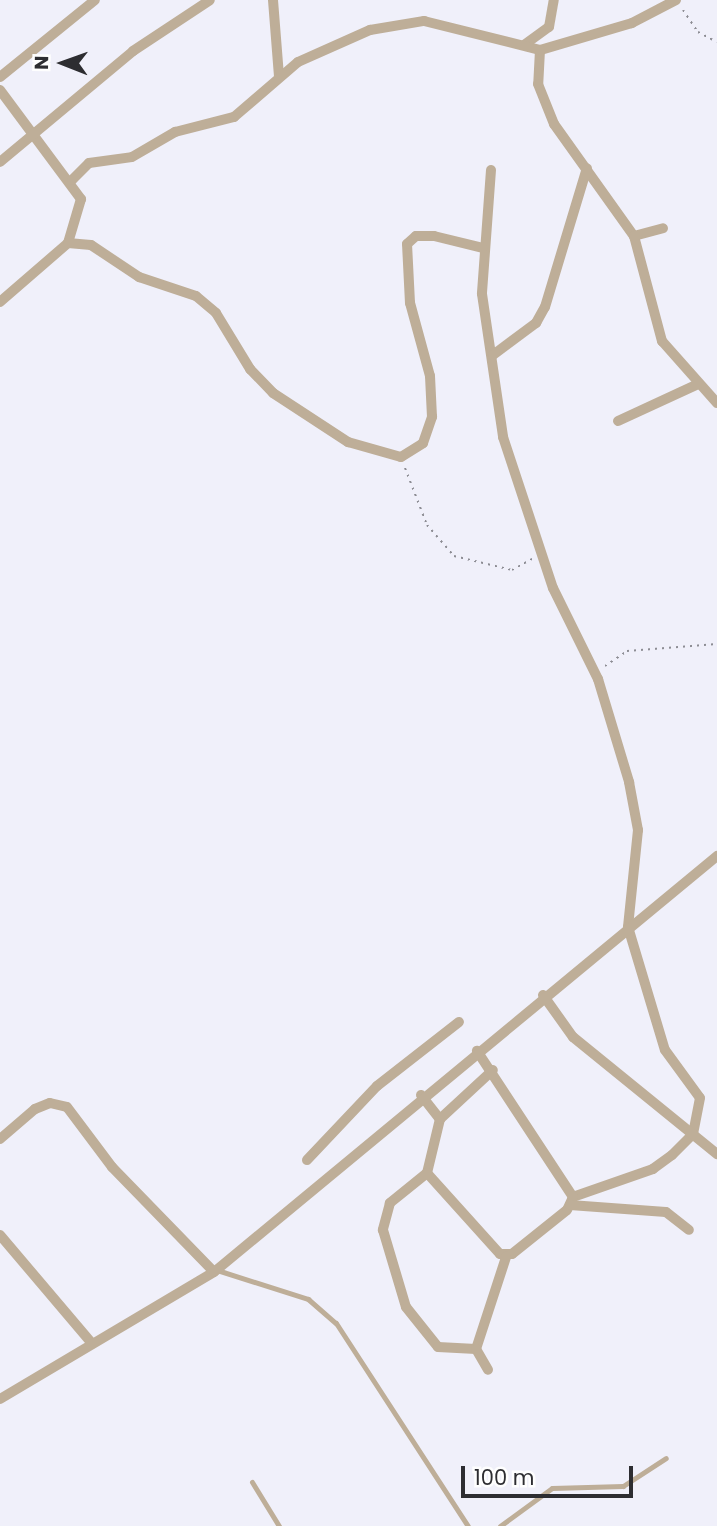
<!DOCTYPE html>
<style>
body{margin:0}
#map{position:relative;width:717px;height:1526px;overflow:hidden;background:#f0f0fa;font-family:Poppins,sans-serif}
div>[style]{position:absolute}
.path>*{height:2px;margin-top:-1px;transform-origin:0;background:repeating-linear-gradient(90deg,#8d8d94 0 2px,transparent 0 7px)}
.service>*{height:5px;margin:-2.5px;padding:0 2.5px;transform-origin:2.5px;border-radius:2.5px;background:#beae98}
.minor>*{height:10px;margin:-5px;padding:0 5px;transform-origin:5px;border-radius:5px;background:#beae98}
span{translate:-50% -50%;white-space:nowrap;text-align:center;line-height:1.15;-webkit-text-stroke:5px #fefefe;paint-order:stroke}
.north{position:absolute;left:28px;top:28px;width:70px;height:70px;-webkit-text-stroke:5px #fefefe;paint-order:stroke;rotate:271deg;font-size:19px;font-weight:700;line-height:28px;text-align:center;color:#2d2d31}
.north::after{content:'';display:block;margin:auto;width:24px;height:32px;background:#2d2d31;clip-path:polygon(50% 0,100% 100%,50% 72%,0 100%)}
.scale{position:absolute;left:461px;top:1466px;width:172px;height:32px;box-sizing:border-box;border:4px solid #2d2d31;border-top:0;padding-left:9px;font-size:21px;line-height:24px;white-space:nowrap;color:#2d2d31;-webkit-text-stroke:5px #fefefe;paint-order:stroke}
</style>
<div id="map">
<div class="path">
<i style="left:683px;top:10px;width:27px;rotate:56deg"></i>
<i style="left:698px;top:32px;width:21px;rotate:28deg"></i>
<i style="left:405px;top:468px;width:61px;rotate:68.9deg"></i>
<i style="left:427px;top:525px;width:41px;rotate:48.9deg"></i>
<i style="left:454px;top:556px;width:60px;rotate:13.6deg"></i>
<i style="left:512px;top:570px;width:23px;rotate:-29deg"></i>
<i style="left:605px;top:666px;width:27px;rotate:-34deg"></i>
<i style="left:627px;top:651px;width:90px;rotate:-4.4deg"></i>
</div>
<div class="service">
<i style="left:217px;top:1270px;width:96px;rotate:17.7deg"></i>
<i style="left:308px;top:1299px;width:37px;rotate:41deg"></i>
<i style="left:336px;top:1323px;width:242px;rotate:57deg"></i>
<i style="left:252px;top:1482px;width:52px;rotate:58.5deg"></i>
<i style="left:500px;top:1526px;width:64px;rotate:-36.2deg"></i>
<i style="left:552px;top:1488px;width:71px;rotate:-1.6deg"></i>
<i style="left:623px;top:1486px;width:51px;rotate:-33.1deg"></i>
</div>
<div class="minor">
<i style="left:273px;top:0;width:77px;rotate:85.5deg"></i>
<i style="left:676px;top:0;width:50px;rotate:152.4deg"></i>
<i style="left:632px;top:23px;width:96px;rotate:163.6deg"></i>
<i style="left:540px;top:50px;width:34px;rotate:93deg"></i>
<i style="left:538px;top:84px;width:43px;rotate:68.2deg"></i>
<i style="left:554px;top:124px;width:138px;rotate:54.5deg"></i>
<i style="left:634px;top:236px;width:109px;rotate:75.1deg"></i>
<i style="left:662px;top:341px;width:83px;rotate:48.4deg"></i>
<i style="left:524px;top:45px;width:31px;rotate:-36deg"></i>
<i style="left:549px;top:27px;width:27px;rotate:-80deg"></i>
<i style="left:0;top:77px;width:122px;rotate:-39deg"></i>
<i style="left:0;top:90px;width:136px;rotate:53.4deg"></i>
<i style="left:81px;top:199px;width:46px;rotate:106.5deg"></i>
<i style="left:68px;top:243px;width:90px;rotate:139.1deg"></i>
<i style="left:0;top:162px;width:173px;rotate:-39.8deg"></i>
<i style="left:133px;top:51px;width:92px;rotate:-33.5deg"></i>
<i style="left:491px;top:170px;width:124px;rotate:94.2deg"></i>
<i style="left:482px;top:294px;width:145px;rotate:81.6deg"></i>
<i style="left:503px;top:437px;width:159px;rotate:71.7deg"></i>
<i style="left:553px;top:588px;width:102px;rotate:63.7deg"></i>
<i style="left:598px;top:679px;width:108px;rotate:73.2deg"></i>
<i style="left:629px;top:782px;width:49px;rotate:79.4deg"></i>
<i style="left:638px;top:830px;width:98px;rotate:95.9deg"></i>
<i style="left:628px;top:927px;width:128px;rotate:73.3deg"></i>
<i style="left:665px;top:1050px;width:59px;rotate:53.9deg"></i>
<i style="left:700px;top:1098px;width:37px;rotate:101deg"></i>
<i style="left:693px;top:1134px;width:30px;rotate:135deg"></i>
<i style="left:672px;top:1155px;width:24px;rotate:144deg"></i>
<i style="left:653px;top:1169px;width:85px;rotate:160.7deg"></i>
<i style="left:72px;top:180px;width:24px;rotate:-45deg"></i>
<i style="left:89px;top:163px;width:43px;rotate:-7.9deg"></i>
<i style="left:132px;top:157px;width:50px;rotate:-30.2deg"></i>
<i style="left:175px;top:132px;width:61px;rotate:-14.3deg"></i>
<i style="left:234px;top:117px;width:84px;rotate:-40.7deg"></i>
<i style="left:298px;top:62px;width:79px;rotate:-24deg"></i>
<i style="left:370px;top:30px;width:55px;rotate:-9.5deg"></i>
<i style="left:424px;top:21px;width:120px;rotate:14deg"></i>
<i style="left:634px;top:236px;width:30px;rotate:-15deg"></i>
<i style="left:68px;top:243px;width:23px;rotate:5deg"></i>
<i style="left:91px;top:245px;width:58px;rotate:33.7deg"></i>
<i style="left:139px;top:277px;width:60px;rotate:18.4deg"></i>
<i style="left:196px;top:296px;width:26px;rotate:40deg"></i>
<i style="left:216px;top:313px;width:66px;rotate:58.7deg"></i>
<i style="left:250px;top:369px;width:33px;rotate:46deg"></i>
<i style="left:273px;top:393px;width:90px;rotate:33.2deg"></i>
<i style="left:348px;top:442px;width:55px;rotate:15.8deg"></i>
<i style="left:401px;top:457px;width:26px;rotate:-32deg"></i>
<i style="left:423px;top:443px;width:28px;rotate:-71deg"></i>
<i style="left:432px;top:417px;width:41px;rotate:-92.8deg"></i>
<i style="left:430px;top:376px;width:76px;rotate:-105.3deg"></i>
<i style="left:410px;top:303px;width:59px;rotate:-92.9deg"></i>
<i style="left:407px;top:244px;width:12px;rotate:-42deg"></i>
<i style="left:416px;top:236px;width:18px"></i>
<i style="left:434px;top:236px;width:50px;rotate:13.8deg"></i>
<i style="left:493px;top:355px;width:54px;rotate:-36.7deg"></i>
<i style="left:536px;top:323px;width:18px;rotate:-61deg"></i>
<i style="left:545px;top:307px;width:145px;rotate:-73.2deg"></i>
<i style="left:618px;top:421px;width:88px;rotate:-24.8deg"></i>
<i style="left:543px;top:995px;width:52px;rotate:54.5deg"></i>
<i style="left:573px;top:1037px;width:186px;rotate:39.1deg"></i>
<i style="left:421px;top:1095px;width:31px;rotate:52deg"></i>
<i style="left:440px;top:1119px;width:56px;rotate:103.5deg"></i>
<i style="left:427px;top:1173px;width:109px;rotate:48deg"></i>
<i style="left:500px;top:1254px;width:12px"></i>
<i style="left:512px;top:1254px;width:70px;rotate:-38.7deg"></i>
<i style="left:567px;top:1210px;width:14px;rotate:-65deg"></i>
<i style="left:573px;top:1197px;width:175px;rotate:-123.3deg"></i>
<i style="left:440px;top:1119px;width:72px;rotate:-42.8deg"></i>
<i style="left:0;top:1139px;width:46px;rotate:-40.6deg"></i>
<i style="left:35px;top:1109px;width:16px;rotate:-22deg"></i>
<i style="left:50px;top:1103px;width:17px;rotate:13deg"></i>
<i style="left:67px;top:1107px;width:75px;rotate:53.1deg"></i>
<i style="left:112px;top:1167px;width:146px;rotate:45.8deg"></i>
<i style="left:307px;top:1160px;width:102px;rotate:-46.6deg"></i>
<i style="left:377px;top:1086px;width:104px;rotate:-38deg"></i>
<i style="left:427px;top:1173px;width:48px;rotate:141deg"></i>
<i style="left:390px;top:1203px;width:28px;rotate:105deg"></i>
<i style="left:383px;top:1230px;width:80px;rotate:73.4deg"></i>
<i style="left:406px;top:1307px;width:51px;rotate:51.3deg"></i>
<i style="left:438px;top:1347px;width:38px;rotate:3deg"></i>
<i style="left:476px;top:1349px;width:97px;rotate:-71.9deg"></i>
<i style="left:570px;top:1205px;width:96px;rotate:4.2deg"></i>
<i style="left:666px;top:1212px;width:29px;rotate:38deg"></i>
<i style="left:0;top:1235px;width:139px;rotate:49.7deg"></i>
<i style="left:476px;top:1349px;width:24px;rotate:60deg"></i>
<i style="left:0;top:1399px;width:249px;rotate:-30.7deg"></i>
<i style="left:214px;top:1272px;width:653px;rotate:-39.59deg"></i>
</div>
<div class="north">N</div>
<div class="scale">100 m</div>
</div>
